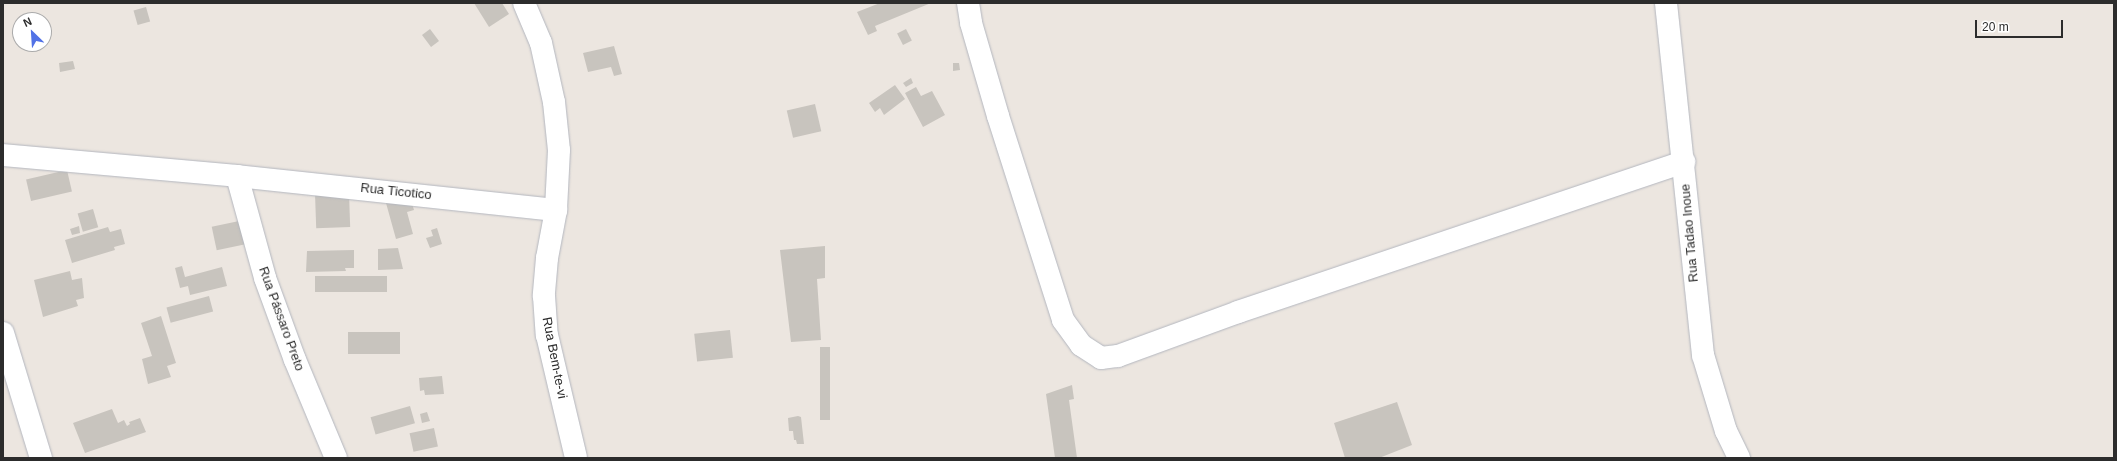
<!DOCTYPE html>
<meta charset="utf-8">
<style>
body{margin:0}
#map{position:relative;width:2117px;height:461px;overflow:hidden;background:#ece6e0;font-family:Arial,sans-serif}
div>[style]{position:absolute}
.building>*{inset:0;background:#c8c4be;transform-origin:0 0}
.roads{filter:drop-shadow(0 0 1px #b3b6be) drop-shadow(0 0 1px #b3b6be)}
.minor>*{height:22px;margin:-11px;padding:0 11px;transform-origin:11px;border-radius:11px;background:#fff}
span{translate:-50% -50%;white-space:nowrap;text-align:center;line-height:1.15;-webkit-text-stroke:4px #fff;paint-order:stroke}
.street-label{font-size:13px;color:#2c2c2c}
.frame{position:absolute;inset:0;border:4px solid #2c2c2c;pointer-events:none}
.north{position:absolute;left:12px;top:12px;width:40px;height:40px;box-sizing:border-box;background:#fff;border:1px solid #ababab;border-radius:50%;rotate:335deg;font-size:11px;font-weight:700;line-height:16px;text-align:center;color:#2c2c2c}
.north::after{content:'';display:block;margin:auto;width:14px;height:18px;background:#5272e6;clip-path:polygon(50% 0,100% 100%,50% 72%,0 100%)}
.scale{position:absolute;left:1975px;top:20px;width:88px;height:18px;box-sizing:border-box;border:2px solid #2c2c2c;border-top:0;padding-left:5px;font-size:12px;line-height:14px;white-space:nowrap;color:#2c2c2c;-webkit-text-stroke:3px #fff;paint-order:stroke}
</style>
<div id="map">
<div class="building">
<i style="clip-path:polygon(474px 3px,502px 3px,509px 14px,489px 27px)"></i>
<i style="clip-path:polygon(880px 3px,931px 3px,875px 26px,877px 31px,868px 35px,857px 12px)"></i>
<i style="left:146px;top:7px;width:15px;height:13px;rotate:74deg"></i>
<i style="left:430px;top:29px;width:15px;height:10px;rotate:53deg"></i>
<i style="left:906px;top:29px;width:13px;height:10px;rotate:63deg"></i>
<i style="clip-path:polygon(614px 46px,622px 74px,614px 76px,611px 67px,588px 72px,583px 53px)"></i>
<i style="clip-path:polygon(73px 61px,75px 69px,60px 72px,59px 63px)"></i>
<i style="clip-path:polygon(953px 63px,959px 63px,960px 70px,953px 71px)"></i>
<i style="clip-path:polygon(911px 78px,913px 83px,906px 87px,903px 83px)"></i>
<i style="clip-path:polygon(895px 85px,905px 99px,884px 115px,880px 108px,875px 112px,869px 103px)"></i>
<i style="clip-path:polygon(916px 87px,921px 96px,932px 91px,945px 115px,923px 127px,905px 93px)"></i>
<i style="left:815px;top:104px;width:28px;height:29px;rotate:77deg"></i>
<i style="left:67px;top:170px;width:22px;height:42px;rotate:77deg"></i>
<i style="left:349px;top:193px;width:34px;height:34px;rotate:88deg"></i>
<i style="clip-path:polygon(410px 197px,414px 210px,407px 212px,413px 234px,396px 239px,386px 203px)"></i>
<i style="left:93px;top:209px;width:19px;height:16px;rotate:74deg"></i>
<i style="left:244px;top:220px;width:24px;height:33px;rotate:78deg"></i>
<i style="clip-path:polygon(79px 226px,80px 233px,72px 235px,70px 229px)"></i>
<i style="clip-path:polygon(108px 227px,110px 232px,121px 229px,125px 244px,114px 247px,115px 250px,72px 263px,65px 240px)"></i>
<i style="clip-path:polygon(437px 228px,442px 244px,430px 248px,426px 238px,433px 236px,431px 230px)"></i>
<i style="clip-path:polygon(825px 246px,825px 278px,817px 279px,821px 340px,791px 342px,780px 250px)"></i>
<i style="clip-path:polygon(398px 248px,403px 269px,378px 270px,378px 249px)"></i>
<i style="clip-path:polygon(354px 250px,354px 268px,345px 268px,346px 271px,306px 272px,307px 251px)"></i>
<i style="clip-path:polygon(182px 266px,185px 277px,222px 267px,227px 286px,190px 295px,188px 286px,180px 288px,175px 268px)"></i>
<i style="clip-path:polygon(70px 271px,72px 280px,82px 278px,84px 298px,76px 300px,78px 306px,43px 317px,34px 280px)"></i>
<i style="left:387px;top:276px;width:16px;height:72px;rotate:90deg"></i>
<i style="left:209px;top:296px;width:16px;height:44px;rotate:75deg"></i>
<i style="clip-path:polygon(161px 316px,176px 363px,167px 366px,171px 377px,148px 384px,142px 359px,152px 356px,141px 323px)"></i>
<i style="left:730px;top:330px;width:28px;height:36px;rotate:84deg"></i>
<i style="left:348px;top:332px;width:52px;height:22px"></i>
<i style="left:820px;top:347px;width:10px;height:73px"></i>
<i style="clip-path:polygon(442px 376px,444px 394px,425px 395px,424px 390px,420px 391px,419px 378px)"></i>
<i style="clip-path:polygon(1072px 385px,1074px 399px,1069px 400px,1077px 458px,1055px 458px,1046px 394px)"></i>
<i style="clip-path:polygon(1397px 402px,1412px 445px,1379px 458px,1345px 458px,1334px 423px)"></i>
<i style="left:410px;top:406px;width:18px;height:41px;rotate:74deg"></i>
<i style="clip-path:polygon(112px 409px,118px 423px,124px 420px,127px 426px,130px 424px,129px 422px,140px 418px,146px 432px,85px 453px,73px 423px)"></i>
<i style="clip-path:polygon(427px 412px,430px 421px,422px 423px,420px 414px)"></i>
<i style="clip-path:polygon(798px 416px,801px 417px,804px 444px,797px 444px,796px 440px,794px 440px,793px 431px,789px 431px,788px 418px)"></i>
<i style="left:434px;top:428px;width:19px;height:25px;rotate:78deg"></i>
</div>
<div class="roads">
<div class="minor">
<i style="left:524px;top:3px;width:43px;rotate:67deg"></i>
<i style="left:541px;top:43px;width:60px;rotate:77.6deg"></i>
<i style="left:554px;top:102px;width:48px;rotate:84.1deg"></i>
<i style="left:559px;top:150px;width:60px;rotate:92.9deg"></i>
<i style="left:556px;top:210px;width:49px;rotate:100.6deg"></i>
<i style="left:547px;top:258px;width:38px;rotate:95deg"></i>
<i style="left:544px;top:296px;width:39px;rotate:86deg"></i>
<i style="left:547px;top:335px;width:126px;rotate:76.7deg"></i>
<i style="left:968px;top:3px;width:20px;rotate:81deg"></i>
<i style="left:971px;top:23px;width:97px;rotate:73.8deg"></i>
<i style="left:998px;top:116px;width:214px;rotate:72.3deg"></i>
<i style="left:1063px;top:320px;width:31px;rotate:54deg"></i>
<i style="left:1081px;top:345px;width:24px;rotate:33deg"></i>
<i style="left:1101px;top:358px;width:17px;rotate:-7deg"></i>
<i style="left:1118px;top:356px;width:128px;rotate:-20.1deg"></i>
<i style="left:1238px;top:312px;width:471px;rotate:-18.6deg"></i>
<i style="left:1666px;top:3px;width:354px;rotate:84deg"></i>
<i style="left:1703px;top:355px;width:79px;rotate:73.2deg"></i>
<i style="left:1726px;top:431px;width:30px;rotate:64deg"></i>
<i style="left:3px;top:155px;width:235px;rotate:5.1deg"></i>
<i style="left:237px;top:176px;width:321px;rotate:6.1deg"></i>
<i style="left:237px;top:176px;width:106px;rotate:74.6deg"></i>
<i style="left:265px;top:278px;width:87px;rotate:69.9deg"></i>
<i style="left:295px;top:360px;width:106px;rotate:67.3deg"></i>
<i style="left:3px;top:333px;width:131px;rotate:73.1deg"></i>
</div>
</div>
<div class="street-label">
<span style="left:396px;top:192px;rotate:6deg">Rua Ticotico</span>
<span style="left:1690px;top:233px;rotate:-95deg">Rua Tadao Inoue</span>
<span style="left:281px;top:319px;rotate:70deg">Rua Pássaro Preto</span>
<span style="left:554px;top:358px;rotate:79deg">Rua Bem-te-vi</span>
</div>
<div class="frame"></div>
<div class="north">N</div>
<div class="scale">20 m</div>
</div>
